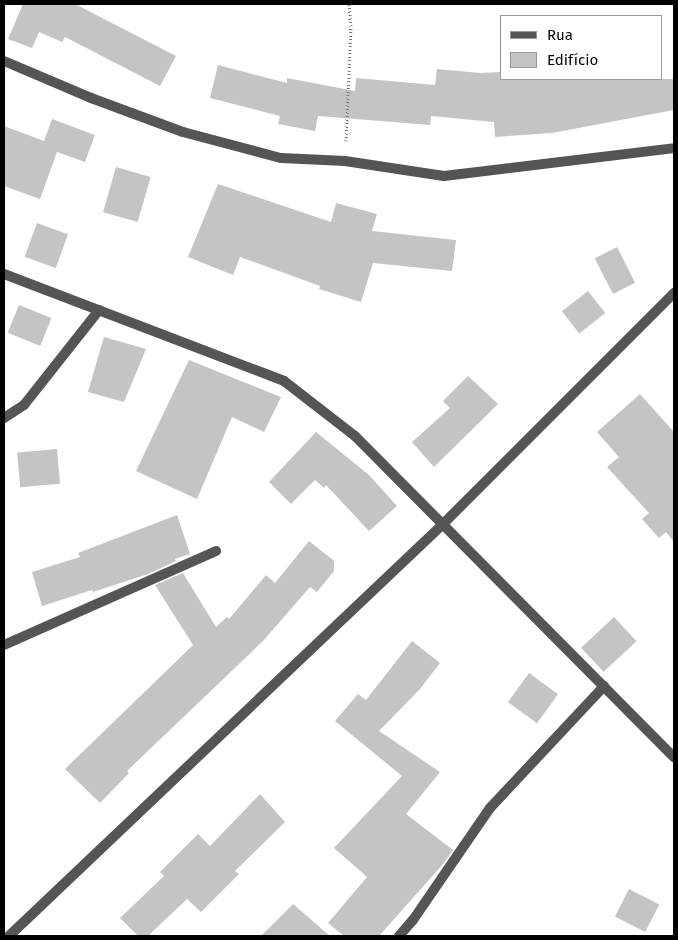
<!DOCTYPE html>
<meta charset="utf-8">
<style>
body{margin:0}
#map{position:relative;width:678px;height:940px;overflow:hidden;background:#fff;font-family:"Fira Sans",sans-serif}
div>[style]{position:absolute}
.building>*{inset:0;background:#c4c4c4;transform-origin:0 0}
.path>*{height:3px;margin-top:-1.5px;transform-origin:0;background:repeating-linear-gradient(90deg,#777 0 1px,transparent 0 3.5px)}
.minor>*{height:10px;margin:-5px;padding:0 5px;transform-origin:5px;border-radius:5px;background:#555}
span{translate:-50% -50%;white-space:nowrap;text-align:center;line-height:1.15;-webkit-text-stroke:5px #fff;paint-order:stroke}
.frame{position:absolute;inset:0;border:5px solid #000;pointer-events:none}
.legend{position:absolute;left:500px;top:15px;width:162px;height:65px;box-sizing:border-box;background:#fff;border:1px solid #999;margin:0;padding:6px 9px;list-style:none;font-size:15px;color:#000}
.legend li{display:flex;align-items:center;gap:10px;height:25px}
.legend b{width:25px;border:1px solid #999}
</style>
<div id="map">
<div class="building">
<i style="clip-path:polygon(23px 4px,75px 4px,176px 56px,160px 86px,65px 37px,62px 42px,39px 32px,32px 48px,8px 39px)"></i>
<i style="clip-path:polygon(218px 65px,287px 83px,287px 78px,355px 91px,356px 78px,435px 85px,437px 69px,480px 73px,502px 72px,502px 79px,674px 79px,674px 110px,552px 133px,495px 137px,494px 122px,431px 116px,430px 125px,318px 116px,315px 131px,278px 124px,280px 116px,210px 98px)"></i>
<i style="clip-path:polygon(52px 119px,95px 135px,85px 162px,57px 152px,40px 199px,4px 186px,4px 126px,44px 141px)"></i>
<i style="left:116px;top:167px;width:36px;height:47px;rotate:16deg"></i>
<i style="clip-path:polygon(218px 184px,331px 222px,336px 203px,377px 214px,372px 231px,456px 240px,452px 271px,373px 263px,361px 302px,319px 289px,320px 286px,240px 257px,233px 275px,188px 257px)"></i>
<i style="left:37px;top:223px;width:33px;height:36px;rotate:20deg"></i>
<i style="left:617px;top:247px;width:40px;height:25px;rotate:63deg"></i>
<i style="left:588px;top:291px;width:28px;height:33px;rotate:52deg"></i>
<i style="left:19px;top:305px;width:35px;height:30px;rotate:22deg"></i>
<i style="clip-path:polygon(104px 337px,146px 349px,124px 402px,88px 392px)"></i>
<i style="clip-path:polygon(189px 360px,281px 397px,264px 432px,232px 417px,197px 499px,136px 471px)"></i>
<i style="clip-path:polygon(468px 376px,498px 404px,434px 467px,412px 442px,450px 408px,443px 401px)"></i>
<i style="clip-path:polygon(640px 394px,674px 432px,674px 542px,666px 532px,659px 538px,642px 519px,649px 513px,607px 467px,619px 457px,597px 432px)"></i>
<i style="clip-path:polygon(316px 432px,369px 475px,397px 506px,369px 531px,326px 485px,324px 488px,315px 480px,291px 504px,269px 482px)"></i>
<i style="left:57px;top:449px;width:35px;height:40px;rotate:85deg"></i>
<i style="clip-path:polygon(177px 515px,190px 554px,175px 559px,176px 561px,148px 574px,93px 592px,92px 590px,42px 606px,32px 572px,80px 557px,78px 553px)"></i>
<i style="clip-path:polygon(309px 541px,334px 561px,334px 571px,317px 592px,310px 587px,263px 641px,127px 771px,129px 773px,100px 803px,65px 769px,193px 645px,155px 585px,183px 573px,216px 627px,227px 617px,229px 619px,266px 575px,275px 583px)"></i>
<i style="left:614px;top:617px;width:33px;height:45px;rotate:47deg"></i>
<i style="clip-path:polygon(412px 641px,440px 663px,420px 689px,379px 731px,440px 772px,406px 814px,453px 850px,443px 864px,379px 936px,344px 936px,328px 923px,367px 877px,334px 848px,402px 776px,335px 721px,358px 694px,366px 700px)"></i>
<i style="left:529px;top:673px;width:36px;height:36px;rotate:36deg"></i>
<i style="clip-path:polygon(260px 794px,285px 822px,235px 871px,239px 874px,201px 912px,187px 899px,148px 936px,138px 936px,120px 918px,164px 876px,160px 872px,198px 834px,210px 846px)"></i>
<i style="left:629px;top:889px;width:34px;height:31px;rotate:27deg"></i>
<i style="clip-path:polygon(293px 904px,330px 936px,261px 936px)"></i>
</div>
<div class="path">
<i style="left:346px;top:141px;width:115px;rotate:-87.5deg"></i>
<i style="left:351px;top:26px;width:22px;rotate:-95deg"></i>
</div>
<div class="minor">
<i style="left:4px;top:61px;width:95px;rotate:23deg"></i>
<i style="left:91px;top:98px;width:98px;rotate:20.3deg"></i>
<i style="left:183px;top:132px;width:101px;rotate:14.9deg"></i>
<i style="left:281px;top:158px;width:64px;rotate:2.7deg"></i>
<i style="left:345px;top:161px;width:100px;rotate:8.6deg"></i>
<i style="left:444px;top:176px;width:232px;rotate:-6.9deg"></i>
<i style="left:4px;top:274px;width:300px;rotate:20.9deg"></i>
<i style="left:284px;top:381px;width:90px;rotate:37.8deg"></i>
<i style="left:355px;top:436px;width:453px;rotate:45.2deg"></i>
<i style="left:4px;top:418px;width:24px;rotate:-33deg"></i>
<i style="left:24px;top:405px;width:121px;rotate:-51.7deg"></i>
<i style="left:4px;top:645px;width:232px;rotate:-23.9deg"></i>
<i style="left:9px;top:936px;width:598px;rotate:-43.51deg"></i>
<i style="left:443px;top:524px;width:327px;rotate:-45deg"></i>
<i style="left:399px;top:936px;width:21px;rotate:-49deg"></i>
<i style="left:413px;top:920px;width:136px;rotate:-55.5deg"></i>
<i style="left:490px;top:808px;width:167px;rotate:-46.9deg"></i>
</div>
<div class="frame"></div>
<ul class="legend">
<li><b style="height:6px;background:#555"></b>Rua</li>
<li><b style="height:14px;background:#c4c4c4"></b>Edifício</li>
</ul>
</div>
